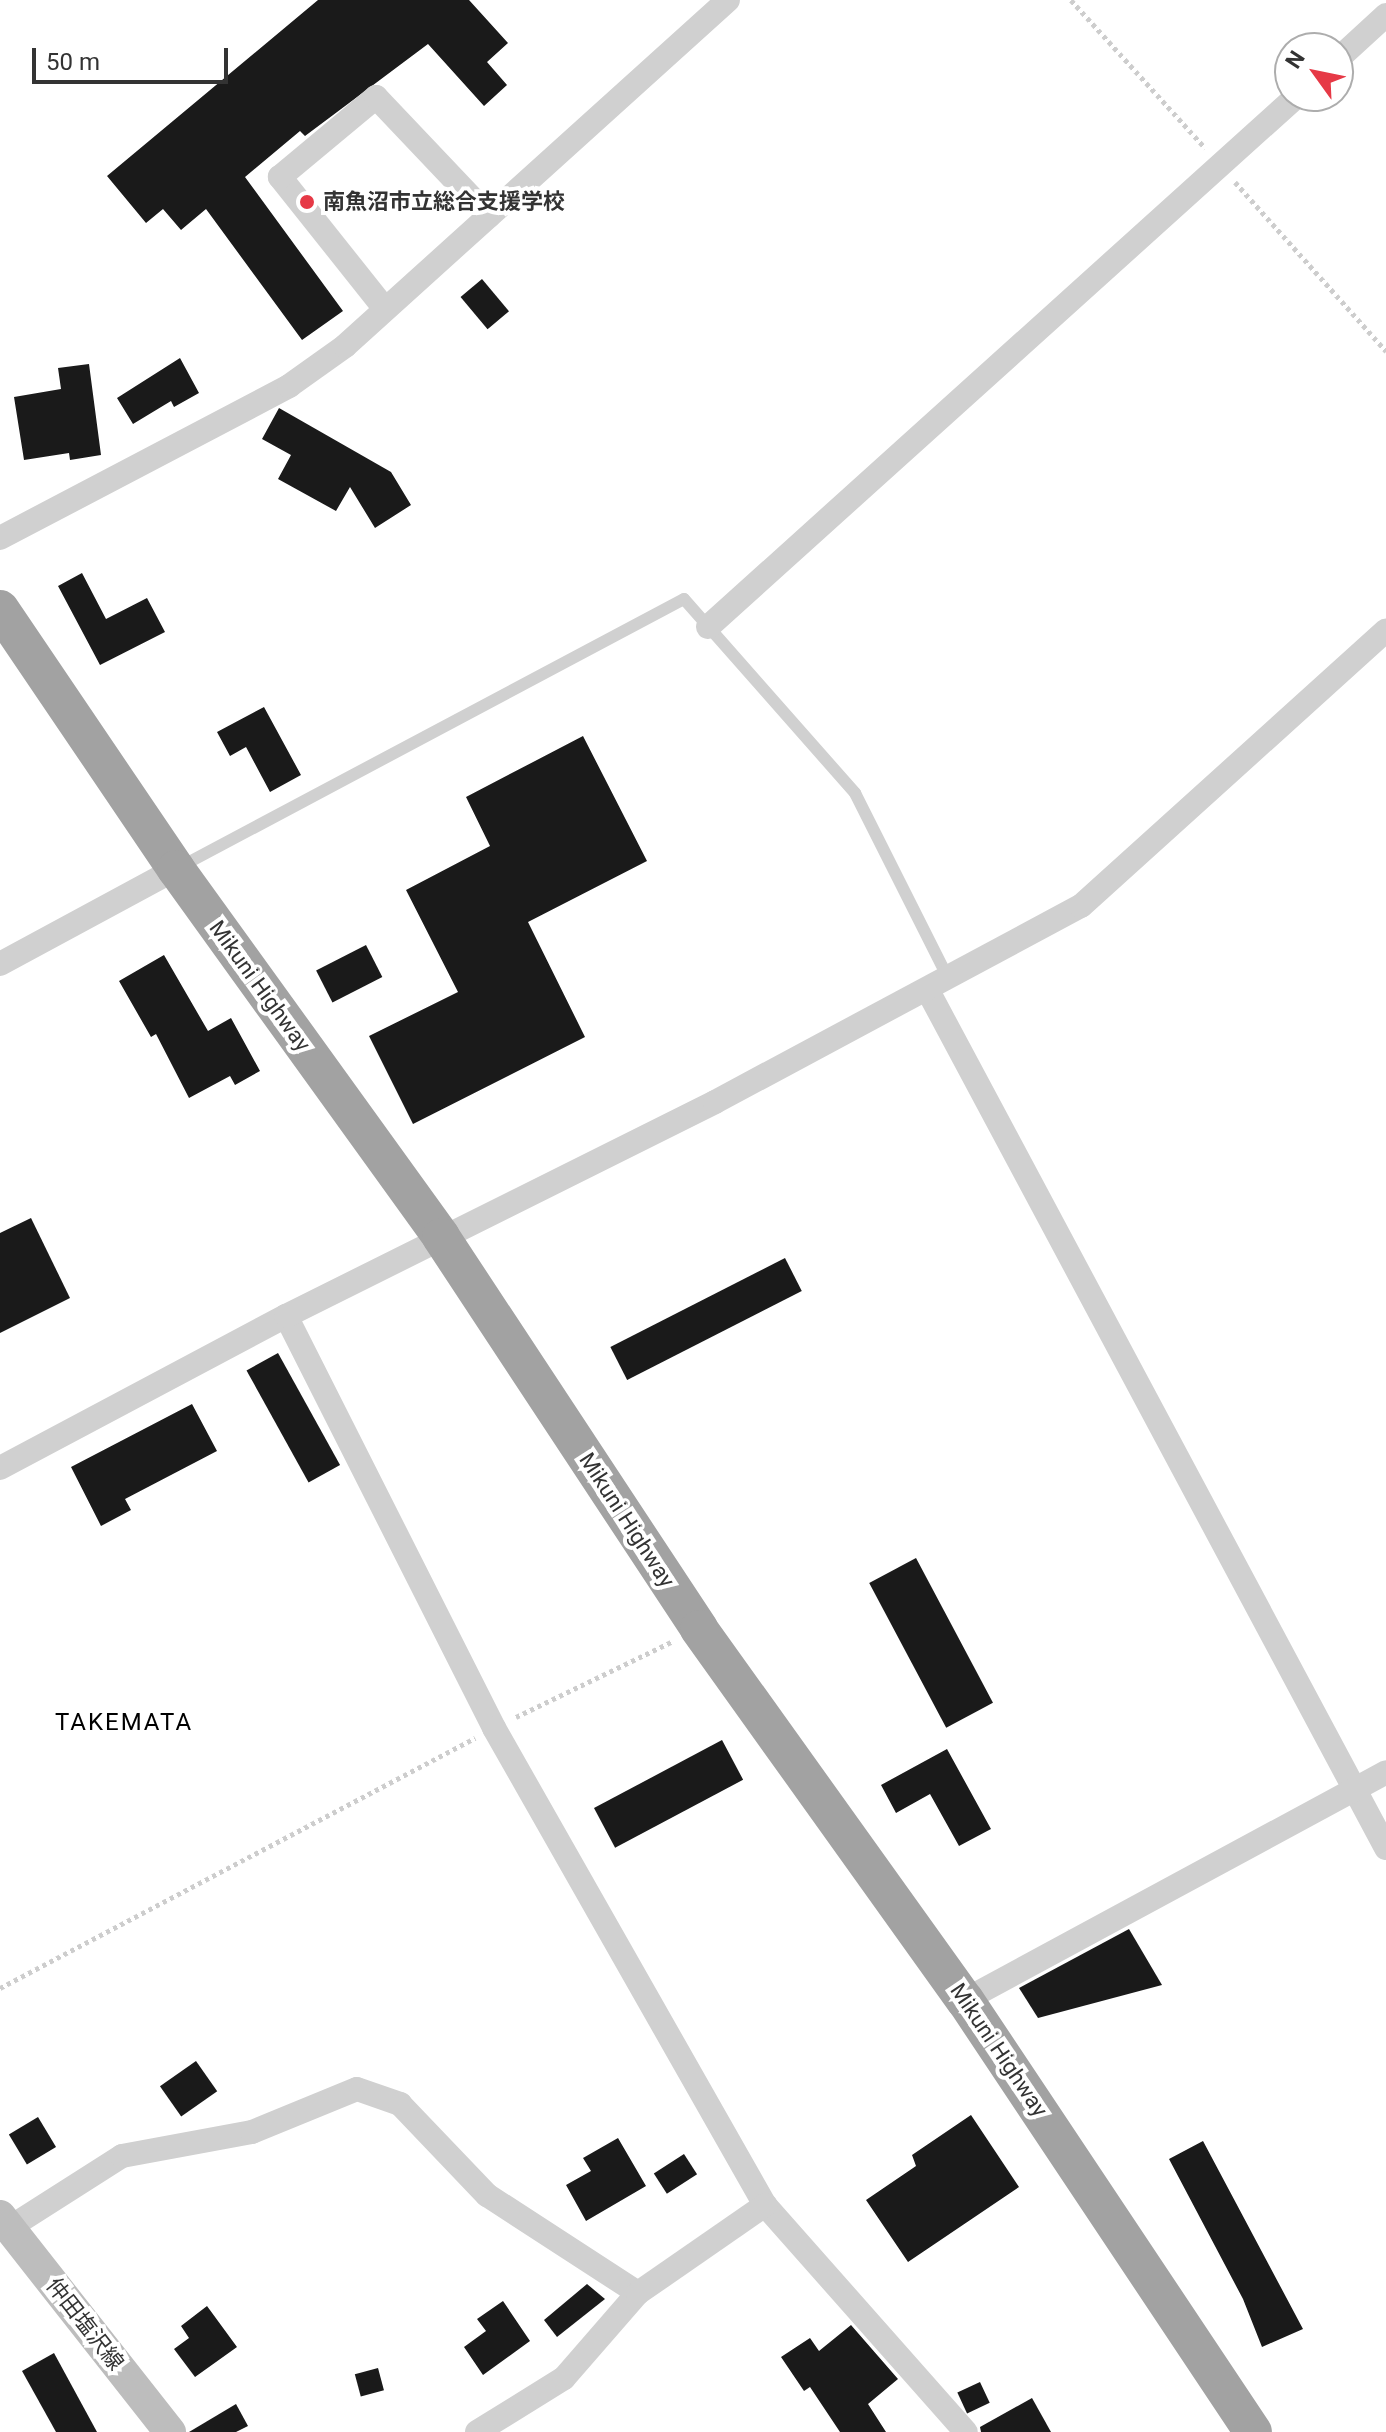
<!DOCTYPE html>
<meta charset="utf-8">
<style>
body{margin:0}
#map{position:relative;width:1386px;height:2432px;overflow:hidden;background:#fff;font-family:Roboto,"Noto Sans JP",sans-serif}
div>[style]{position:absolute}
.building>*{inset:0;background:#1a1a1a;transform-origin:0 0}
.path>*{height:5px;margin-top:-2.5px;transform-origin:0;background:repeating-linear-gradient(90deg,#cdcdcd 0 4px,transparent 0 8px)}
.service>*{height:12px;margin:-6px;padding:0 6px;transform-origin:6px;border-radius:6px;background:#d0d0d0}
.minor>*{height:24px;margin:-12px;padding:0 12px;transform-origin:12px;border-radius:12px;background:#d0d0d0}
.secondary>*{height:32px;margin:-16px;padding:0 16px;transform-origin:16px;border-radius:16px;background:#bdbdbd}
.trunk>*{height:38px;margin:-19px;padding:0 19px;transform-origin:19px;border-radius:19px;background:#a2a2a2}
.dots>*{width:22px;height:22px;translate:-50% -50%;box-sizing:border-box;border:4px solid #fff;border-radius:50%}
span{translate:-50% -50%;white-space:nowrap;text-align:center;line-height:1.15;-webkit-text-stroke:8px #fff;paint-order:stroke}
.poi-label{font-size:22px;color:#333;font-weight:700}
.left{translate:0 -50%;text-align:left}
.street-label{font-size:22px;color:#333}
.neighbourhood-label{font-size:24px;color:#000;letter-spacing:2px}
.north{position:absolute;left:1274px;top:32px;width:80px;height:80px;box-sizing:border-box;background:#fff;border:2px solid #adadad;border-radius:50%;rotate:303deg;font-size:22px;font-weight:700;line-height:32px;text-align:center;color:#333}
.north::after{content:'';display:block;margin:auto;width:28px;height:36px;background:#e63946;clip-path:polygon(50% 0,100% 100%,50% 72%,0 100%)}
.scale{position:absolute;left:32px;top:48px;width:196px;height:36px;box-sizing:border-box;border:4px solid #333;border-top:0;padding-left:10px;font-size:24px;line-height:28px;white-space:nowrap;color:#333;-webkit-text-stroke:6px #fff;paint-order:stroke}
</style>
<div id="map">
<div class="building">
<i style="clip-path:polygon(318px 0,469px 0,508px 43px,487px 62px,507px 85px,484px 106px,428px 44px,305px 136px,300px 131px,245px 177px,343px 311px,302px 340px,206px 209px,181px 230px,163px 209px,146px 223px,107px 176px)"></i>
<i style="left:482px;top:279px;width:42px;height:28px;rotate:50deg"></i>
<i style="clip-path:polygon(180px 358px,199px 393px,174px 407px,171px 401px,133px 424px,117px 398px)"></i>
<i style="clip-path:polygon(89px 364px,101px 455px,70px 460px,69px 453px,24px 460px,14px 397px,61px 389px,58px 368px)"></i>
<i style="clip-path:polygon(279px 408px,391px 472px,411px 505px,375px 528px,350px 487px,336px 511px,278px 479px,291px 455px,262px 439px)"></i>
<i style="clip-path:polygon(82px 573px,106px 619px,147px 598px,165px 632px,100px 665px,58px 586px)"></i>
<i style="clip-path:polygon(264px 707px,301px 775px,270px 792px,246px 747px,230px 756px,217px 732px)"></i>
<i style="clip-path:polygon(583px 736px,647px 861px,528px 922px,585px 1037px,413px 1124px,369px 1036px,458px 992px,406px 890px,490px 846px,466px 797px)"></i>
<i style="left:366px;top:945px;width:36px;height:56px;rotate:63deg"></i>
<i style="clip-path:polygon(164px 955px,208px 1031px,231px 1018px,260px 1071px,235px 1085px,230px 1076px,189px 1098px,156px 1034px,151px 1037px,119px 981px)"></i>
<i style="clip-path:polygon(31px 1218px,70px 1298px,0 1333px,0 1233px)"></i>
<i style="left:785px;top:1258px;width:37px;height:196px;rotate:63deg"></i>
<i style="left:278px;top:1353px;width:128px;height:36px;rotate:61deg"></i>
<i style="clip-path:polygon(192px 1404px,217px 1451px,125px 1499px,131px 1510px,101px 1526px,71px 1467px)"></i>
<i style="left:916px;top:1558px;width:164px;height:53px;rotate:62deg"></i>
<i style="left:722px;top:1740px;width:45px;height:145px;rotate:62deg"></i>
<i style="clip-path:polygon(947px 1749px,991px 1829px,959px 1846px,930px 1794px,896px 1813px,881px 1785px)"></i>
<i style="clip-path:polygon(1129px 1929px,1162px 1985px,1038px 2018px,1019px 1988px)"></i>
<i style="left:196px;top:2061px;width:37px;height:44px;rotate:55deg"></i>
<i style="clip-path:polygon(971px 2115px,1019px 2187px,908px 2262px,866px 2200px,916px 2166px,912px 2155px)"></i>
<i style="left:38px;top:2117px;width:35px;height:34px;rotate:59deg"></i>
<i style="clip-path:polygon(618px 2138px,646px 2186px,586px 2221px,566px 2185px,591px 2171px,583px 2158px)"></i>
<i style="clip-path:polygon(1203px 2141px,1303px 2329px,1262px 2347px,1243px 2299px,1169px 2159px)"></i>
<i style="left:684px;top:2154px;width:24px;height:36px;rotate:57deg"></i>
<i style="clip-path:polygon(587px 2284px,605px 2299px,557px 2337px,544px 2320px)"></i>
<i style="clip-path:polygon(503px 2301px,530px 2341px,483px 2375px,464px 2347px,486px 2331px,477px 2319px)"></i>
<i style="clip-path:polygon(207px 2306px,237px 2347px,195px 2377px,174px 2349px,189px 2338px,181px 2326px)"></i>
<i style="clip-path:polygon(851px 2325px,898px 2379px,868px 2404px,886px 2432px,840px 2432px,810px 2387px,804px 2391px,781px 2357px,810px 2338px,819px 2351px)"></i>
<i style="clip-path:polygon(54px 2353px,97px 2432px,56px 2432px,22px 2371px)"></i>
<i style="left:378px;top:2368px;width:23px;height:24px;rotate:75deg"></i>
<i style="left:980px;top:2382px;width:23px;height:25px;rotate:65deg"></i>
<i style="clip-path:polygon(1032px 2398px,1051px 2432px,981px 2432px,980px 2427px)"></i>
<i style="clip-path:polygon(236px 2404px,248px 2426px,236px 2432px,189px 2432px)"></i>
</div>
<div class="path">
<i style="left:1071px;top:0;width:200px;rotate:47.8deg"></i>
<i style="left:1235px;top:182px;width:227px;rotate:48.2deg"></i>
<i style="left:516px;top:1717px;width:174px;rotate:-25.8deg"></i>
<i style="left:0;top:1988px;width:537px;rotate:-27.76deg"></i>
</div>
<div class="service">
<i style="left:178px;top:868px;width:573px;rotate:-28deg"></i>
<i style="left:684px;top:599px;width:259px;rotate:48.6deg"></i>
<i style="left:855px;top:793px;width:205px;rotate:63.3deg"></i>
</div>
<div class="minor">
<i style="left:1338px;top:59px;width:65px;rotate:-42.5deg"></i>
<i style="left:385px;top:309px;width:169px;rotate:-128.5deg"></i>
<i style="left:280px;top:177px;width:125px;rotate:-39.8deg"></i>
<i style="left:376px;top:97px;width:164px;rotate:46.5deg"></i>
<i style="left:0;top:538px;width:327px;rotate:-27.7deg"></i>
<i style="left:289px;top:386px;width:69px;rotate:-35.5deg"></i>
<i style="left:345px;top:346px;width:516px;rotate:-42.09deg"></i>
<i style="left:708px;top:627px;width:793px;rotate:-42.04deg"></i>
<i style="left:0;top:964px;width:200px;rotate:-28.4deg"></i>
<i style="left:927px;top:989px;width:974px;rotate:61.88deg"></i>
<i style="left:286px;top:1316px;width:462px;rotate:63.2deg"></i>
<i style="left:494px;top:1728px;width:549px;rotate:60.4deg"></i>
<i style="left:765px;top:2205px;width:303px;rotate:48.5deg"></i>
<i style="left:0;top:1468px;width:324px;rotate:-28deg"></i>
<i style="left:286px;top:1316px;width:479px;rotate:-26.5deg"></i>
<i style="left:715px;top:1102px;width:415px;rotate:-28.2deg"></i>
<i style="left:1081px;top:906px;width:411px;rotate:-42.1deg"></i>
<i style="left:965px;top:2000px;width:479px;rotate:-28.4deg"></i>
<i style="left:9px;top:2228px;width:134px;rotate:-32.5deg"></i>
<i style="left:122px;top:2156px;width:132px;rotate:-10.5deg"></i>
<i style="left:252px;top:2132px;width:113px;rotate:-22.3deg"></i>
<i style="left:357px;top:2089px;width:46px;rotate:19.2deg"></i>
<i style="left:400px;top:2104px;width:126px;rotate:46.3deg"></i>
<i style="left:487px;top:2195px;width:180px;rotate:33deg"></i>
<i style="left:477px;top:2432px;width:102px;rotate:-31.8deg"></i>
<i style="left:564px;top:2378px;width:113px;rotate:-49deg"></i>
<i style="left:638px;top:2293px;width:155px;rotate:-34.7deg"></i>
</div>
<div class="secondary">
<i style="left:0;top:2216px;width:275px;rotate:51.8deg"></i>
</div>
<div class="trunk">
<i style="left:0;top:609px;width:314px;rotate:55.9deg"></i>
<i style="left:176px;top:869px;width:453px;rotate:54.2deg"></i>
<i style="left:441px;top:1237px;width:469px;rotate:56.6deg"></i>
<i style="left:699px;top:1629px;width:457px;rotate:54.4deg"></i>
<i style="left:965px;top:2000px;width:519px;rotate:56.31deg"></i>
</div>
<div class="dots">
<i style="left:307px;top:202px;background:#e63946"></i>
</div>
<div class="poi-label">
<span class="left" style="left:323px;top:202px">南魚沼市立総合支援学校</span>
</div>
<div class="street-label">
<span style="left:260px;top:986px;rotate:54deg">Mikuni Highway</span>
<span style="left:627px;top:1520px;rotate:57deg">Mikuni Highway</span>
<span style="left:999px;top:2050px;rotate:56deg">Mikuni Highway</span>
<span style="left:85px;top:2324px;rotate:52deg">仲田塩沢線</span>
</div>
<div class="neighbourhood-label">
<span style="left:124px;top:1723px">TAKEMATA</span>
</div>
<div class="north">N</div>
<div class="scale">50 m</div>
</div>
